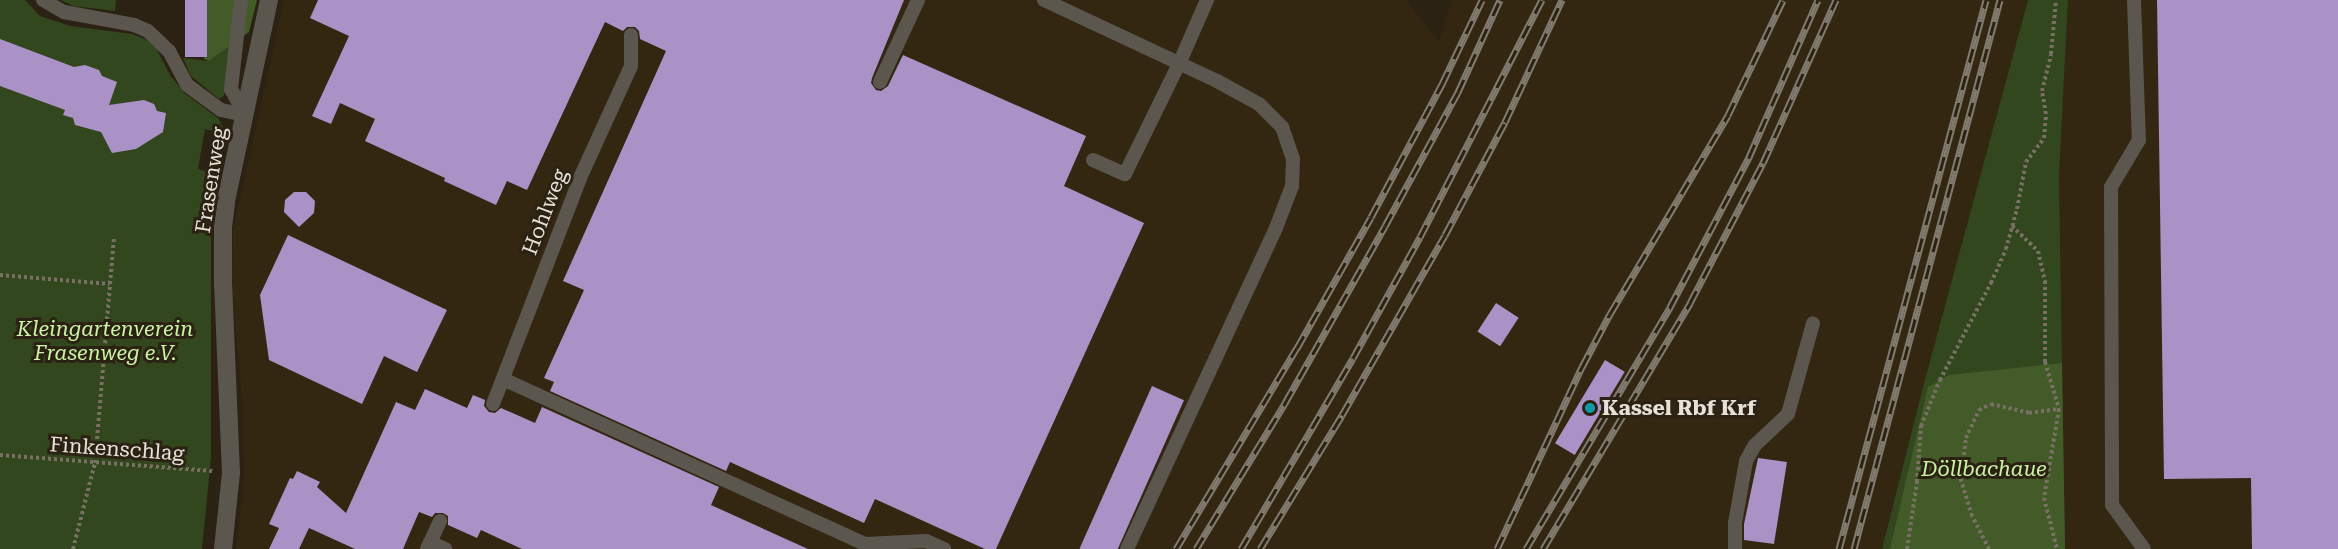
<!DOCTYPE html>
<meta charset="utf-8">
<style>
body{margin:0}
#map{position:relative;width:2338px;height:549px;overflow:hidden;background:#2b2213;font-family:"Roboto Serif",serif}
div>[style]{position:absolute}
.built>*{inset:0;background:#332712}
.green>*{inset:0;background:#33471e}
.forest>*{inset:0;background:#435b28}
.building>*{inset:0;background:#aa91c6;transform-origin:0 0}
.path>*{height:4px;margin-top:-2px;transform-origin:0;background:repeating-linear-gradient(90deg,#787063 0 3px,transparent 0 6px)}
.lane>*{height:14px;margin:-7px;padding:0 7px;transform-origin:7px;border-radius:7px;background:#5b574f}
.street>*{height:18px;margin:-9px;padding:0 9px;transform-origin:9px;border-radius:9px;background:#5b574f}
.rail>*{height:7px;margin-top:-3.5px;transform-origin:0;background:repeating-linear-gradient(90deg,#2b2213 0 14px,#827b6f 0 28px);box-sizing:border-box;border-block:2px solid #827b6f}
.dots>*{width:16px;height:16px;translate:-50% -50%;box-sizing:border-box;border:3px solid #2b2213;border-radius:50%}
span{translate:-50% -50%;white-space:nowrap;text-align:center;line-height:1.15;-webkit-text-stroke:6px #2b2213;paint-order:stroke}
.street-label{font-size:21px;color:#e7e2d8}
.park-label{font-size:21px;color:#cbf3a4;font-style:italic}
.poi-label{font-size:21px;color:#e7e2d8;font-weight:700}
.left{translate:0 -50%;text-align:left}
</style>
<div id="map">
<div class="built">
<i style="clip-path:polygon(284px 0,1406px 0,1439px 42px,1452px 0,2028px 0,1924px 383px,1882px 549px,236px 549px,244px 477px,241px 387px,232px 287px,233px 231px)"></i>
<i style="clip-path:polygon(2068px 0,2338px 0,2338px 549px,2065px 549px,2059px 175px)"></i>
</div>
<div class="green">
<i style="clip-path:polygon(0 0,25px 0,40px 16px,70px 26px,132px 34px,147px 40px,156px 48px,170px 75px,184px 93px,218px 118px,223px 127px,223px 133px,205px 129px,198px 169px,215px 174px,211px 225px,211px 458px,202px 549px,0 549px)"></i>
<i style="clip-path:polygon(61px 0,116px 0,115px 11px,73px 6px)"></i>
<i style="clip-path:polygon(2028px 0,2068px 0,2059px 175px,2065px 549px,1882px 549px,1924px 383px)"></i>
<i style="clip-path:polygon(231px 45px,224px 96px,219px 99px,191px 76px,183px 58px,209px 61px)"></i>
</div>
<div class="forest">
<i style="clip-path:polygon(207px 0,257px 0,249px 32px,209px 61px,204px 59px)"></i>
<i style="clip-path:polygon(2062px 363px,2065px 549px,1890px 549px,1928px 387px,1949px 375px)"></i>
</div>
<div class="building">
<i style="left:185px;top:0;width:22px;height:57px"></i>
<i style="clip-path:polygon(318px 0,904px 0,872px 78px,871px 83px,876px 90px,881px 91px,888px 86px,903px 55px,1086px 136px,1064px 186px,1144px 223px,996px 549px,985px 549px,875px 499px,864px 523px,730px 462px,726px 471px,550px 391px,554px 382px,544px 378px,584px 290px,563px 281px,666px 51px,640px 39px,639px 31px,635px 27px,627px 27px,623px 31px,605px 22px,527px 190px,507px 181px,496px 205px,444px 181px,445px 178px,365px 141px,375px 119px,340px 103px,331px 124px,312px 116px,349px 36px,310px 18px)"></i>
<i style="clip-path:polygon(2157px 0,2338px 0,2338px 549px,2252px 549px,2251px 478px,2164px 479px)"></i>
<i style="clip-path:polygon(0 39px,74px 67px,85px 65px,99px 70px,102px 76px,117px 82px,109px 105px,144px 100px,154px 104px,157px 111px,166px 113px,163px 132px,136px 149px,112px 153px,101px 132px,75px 125px,73px 118px,63px 115px,65px 110px,0 86px)"></i>
<i style="clip-path:polygon(294px 192px,306px 192px,315px 201px,314px 213px,299px 227px,284px 212px,285px 200px)"></i>
<i style="clip-path:polygon(288px 235px,447px 310px,417px 372px,384px 356px,362px 404px,269px 360px,260px 295px)"></i>
<i style="left:1496px;top:303px;width:27px;height:34px;rotate:33deg"></i>
<i style="left:1605px;top:360px;width:23px;height:97px;rotate:31deg"></i>
<i style="left:1152px;top:386px;width:35px;height:178px;rotate:24deg"></i>
<i style="clip-path:polygon(425px 389px,467px 408px,473px 395px,485px 400px,484px 406px,489px 412px,495px 413px,501px 408px,535px 423px,542px 407px,719px 487px,711px 505px,808px 549px,522px 549px,481px 530px,477px 538px,448px 525px,448px 516px,443px 513px,435px 513px,432px 517px,419px 512px,403px 549px,355px 549px,309px 528px,299px 549px,269px 549px,279px 528px,269px 524px,290px 478px,293px 479px,297px 471px,320px 482px,317px 487px,346px 513px,396px 402px,415px 410px)"></i>
<i style="clip-path:polygon(1758px 458px,1787px 462px,1774px 544px,1744px 540px,1744px 524px)"></i>
</div>
<div class="path">
<i style="left:2012px;top:226px;width:36px;rotate:44deg"></i>
<i style="left:2038px;top:251px;width:31px;rotate:77deg"></i>
<i style="left:2045px;top:281px;width:81px;rotate:90deg"></i>
<i style="left:2045px;top:362px;width:49px;rotate:73.4deg"></i>
<i style="left:2059px;top:409px;width:90px;rotate:99.6deg"></i>
<i style="left:2044px;top:498px;width:53px;rotate:75.7deg"></i>
<i style="left:0;top:275px;width:110px;rotate:4.7deg"></i>
<i style="left:0;top:455px;width:213px;rotate:4.3deg"></i>
<i style="left:73px;top:549px;width:89px;rotate:-75.7deg"></i>
<i style="left:95px;top:463px;width:226px;rotate:-85.2deg"></i>
<i style="left:1907px;top:549px;width:68px;rotate:-81.5deg"></i>
<i style="left:1917px;top:482px;width:56px;rotate:-85.9deg"></i>
<i style="left:1921px;top:426px;width:50px;rotate:-67.6deg"></i>
<i style="left:1940px;top:380px;width:110px;rotate:-62.3deg"></i>
<i style="left:1991px;top:283px;width:37px;rotate:-66deg"></i>
<i style="left:2006px;top:249px;width:41px;rotate:-74.6deg"></i>
<i style="left:2017px;top:209px;width:48px;rotate:-79.2deg"></i>
<i style="left:2026px;top:162px;width:30px;rotate:-53deg"></i>
<i style="left:2044px;top:138px;width:24px;rotate:-85deg"></i>
<i style="left:2046px;top:114px;width:23px;rotate:-100deg"></i>
<i style="left:2042px;top:91px;width:38px;rotate:-76deg"></i>
<i style="left:2051px;top:54px;width:54px;rotate:-84.7deg"></i>
<i style="left:1989px;top:549px;width:37px;rotate:-117deg"></i>
<i style="left:1972px;top:516px;width:39px;rotate:-107deg"></i>
<i style="left:1961px;top:479px;width:41px;rotate:-83deg"></i>
<i style="left:1966px;top:438px;width:31px;rotate:-65deg"></i>
<i style="left:1979px;top:410px;width:13px;rotate:-27deg"></i>
<i style="left:1991px;top:404px;width:39px;rotate:13deg"></i>
<i style="left:2029px;top:413px;width:29px;rotate:-8deg"></i>
</div>
<div class="lane">
<i style="left:43px;top:0;width:24px;rotate:30deg"></i>
<i style="left:64px;top:12px;width:71px;rotate:10.5deg"></i>
<i style="left:134px;top:25px;width:15px;rotate:23deg"></i>
<i style="left:148px;top:31px;width:29px;rotate:44deg"></i>
<i style="left:169px;top:51px;width:38px;rotate:62deg"></i>
<i style="left:187px;top:85px;width:42px;rotate:36.3deg"></i>
<i style="left:221px;top:110px;width:25px;rotate:12deg"></i>
<i style="left:241px;top:0;width:90px;rotate:96.4deg"></i>
<i style="left:231px;top:89px;width:30px;rotate:62deg"></i>
<i style="left:1044px;top:0;width:191px;rotate:25.1deg"></i>
<i style="left:1217px;top:81px;width:48px;rotate:28.7deg"></i>
<i style="left:1259px;top:104px;width:33px;rotate:45deg"></i>
<i style="left:1282px;top:127px;width:34px;rotate:71deg"></i>
<i style="left:1293px;top:159px;width:27px;rotate:92deg"></i>
<i style="left:1292px;top:186px;width:45px;rotate:110.9deg"></i>
<i style="left:1276px;top:228px;width:354px;rotate:114.9deg"></i>
<i style="left:2134px;top:0;width:140px;rotate:88deg"></i>
<i style="left:2139px;top:140px;width:55px;rotate:120.8deg"></i>
<i style="left:2111px;top:187px;width:318px;rotate:89.8deg"></i>
<i style="left:2112px;top:505px;width:54px;rotate:54deg"></i>
<i style="left:880px;top:82px;width:90px;rotate:-65.1deg"></i>
<i style="left:1093px;top:160px;width:35px;rotate:24deg"></i>
<i style="left:1125px;top:174px;width:123px;rotate:-63.9deg"></i>
<i style="left:1179px;top:64px;width:70px;rotate:-66.4deg"></i>
<i style="left:505px;top:380px;width:396px;rotate:24.5deg"></i>
<i style="left:865px;top:544px;width:61px;rotate:-2.8deg"></i>
<i style="left:926px;top:541px;width:20px;rotate:24deg"></i>
<i style="left:493px;top:404px;width:242px;rotate:-68.9deg"></i>
<i style="left:580px;top:178px;width:123px;rotate:-65.5deg"></i>
<i style="left:631px;top:66px;width:31px;rotate:-90deg"></i>
<i style="left:430px;top:542px;width:17px;rotate:25deg"></i>
<i style="left:427px;top:549px;width:31px;rotate:-65deg"></i>
<i style="left:1735px;top:549px;width:26px;rotate:-90deg"></i>
<i style="left:1735px;top:523px;width:63px;rotate:-79.9deg"></i>
<i style="left:1746px;top:461px;width:18px;rotate:-61deg"></i>
<i style="left:1755px;top:445px;width:45px;rotate:-43.2deg"></i>
<i style="left:1788px;top:414px;width:94px;rotate:-74.6deg"></i>
</div>
<div class="street">
<i style="left:223px;top:549px;width:76px;rotate:-84deg"></i>
<i style="left:231px;top:473px;width:188px;rotate:-92.4deg"></i>
<i style="left:223px;top:285px;width:58px;rotate:-90deg"></i>
<i style="left:223px;top:227px;width:31px;rotate:-83deg"></i>
<i style="left:227px;top:196px;width:200px;rotate:-77.9deg"></i>
</div>
<div class="rail">
<i style="left:1176px;top:549px;width:235px;rotate:-59deg"></i>
<i style="left:1297px;top:348px;width:150px;rotate:-60.5deg"></i>
<i style="left:1371px;top:217px;width:151px;rotate:-61.9deg"></i>
<i style="left:1442px;top:84px;width:93px;rotate:-64.5deg"></i>
<i style="left:1196px;top:549px;width:171px;rotate:-58.6deg"></i>
<i style="left:1285px;top:403px;width:203px;rotate:-60.5deg"></i>
<i style="left:1385px;top:226px;width:153px;rotate:-61.4deg"></i>
<i style="left:1458px;top:92px;width:101px;rotate:-65.5deg"></i>
<i style="left:1241px;top:549px;width:221px;rotate:-59.6deg"></i>
<i style="left:1353px;top:358px;width:138px;rotate:-61deg"></i>
<i style="left:1420px;top:237px;width:267px;rotate:-62.8deg"></i>
<i style="left:1260px;top:549px;width:157px;rotate:-58.5deg"></i>
<i style="left:1342px;top:415px;width:207px;rotate:-60.2deg"></i>
<i style="left:1445px;top:235px;width:128px;rotate:-62deg"></i>
<i style="left:1505px;top:122px;width:135px;rotate:-65deg"></i>
<i style="left:1497px;top:549px;width:201px;rotate:-65deg"></i>
<i style="left:1582px;top:367px;width:60px;rotate:-62.2deg"></i>
<i style="left:1610px;top:314px;width:231px;rotate:-59.3deg"></i>
<i style="left:1728px;top:115px;width:127px;rotate:-64.4deg"></i>
<i style="left:1526px;top:549px;width:282px;rotate:-59.2deg"></i>
<i style="left:1670px;top:307px;width:170px;rotate:-62.2deg"></i>
<i style="left:1749px;top:157px;width:171px;rotate:-66.3deg"></i>
<i style="left:1543px;top:549px;width:287px;rotate:-59.1deg"></i>
<i style="left:1690px;top:303px;width:158px;rotate:-62.5deg"></i>
<i style="left:1763px;top:163px;width:179px;rotate:-65.9deg"></i>
<i style="left:1839px;top:549px;width:568px;rotate:-75.01deg"></i>
<i style="left:1854px;top:549px;width:568px;rotate:-75.11deg"></i>
</div>
<div class="dots">
<i style="left:1590px;top:408px;background:#0f9aa8"></i>
</div>
<div class="street-label">
<span style="left:211px;top:180px;rotate:-81deg">Frasenweg</span>
<span style="left:545px;top:212px;rotate:-69deg">Hohlweg</span>
<span style="left:117px;top:449px;rotate:4deg">Finkenschlag</span>
</div>
<div class="park-label">
<span style="left:105px;top:341px">Kleingartenverein<br>Frasenweg e.V.</span>
<span style="left:1984px;top:469px">Döllbachaue</span>
</div>
<div class="poi-label">
<span class="left" style="left:1602px;top:408px">Kassel Rbf Krf</span>
</div>
</div>
